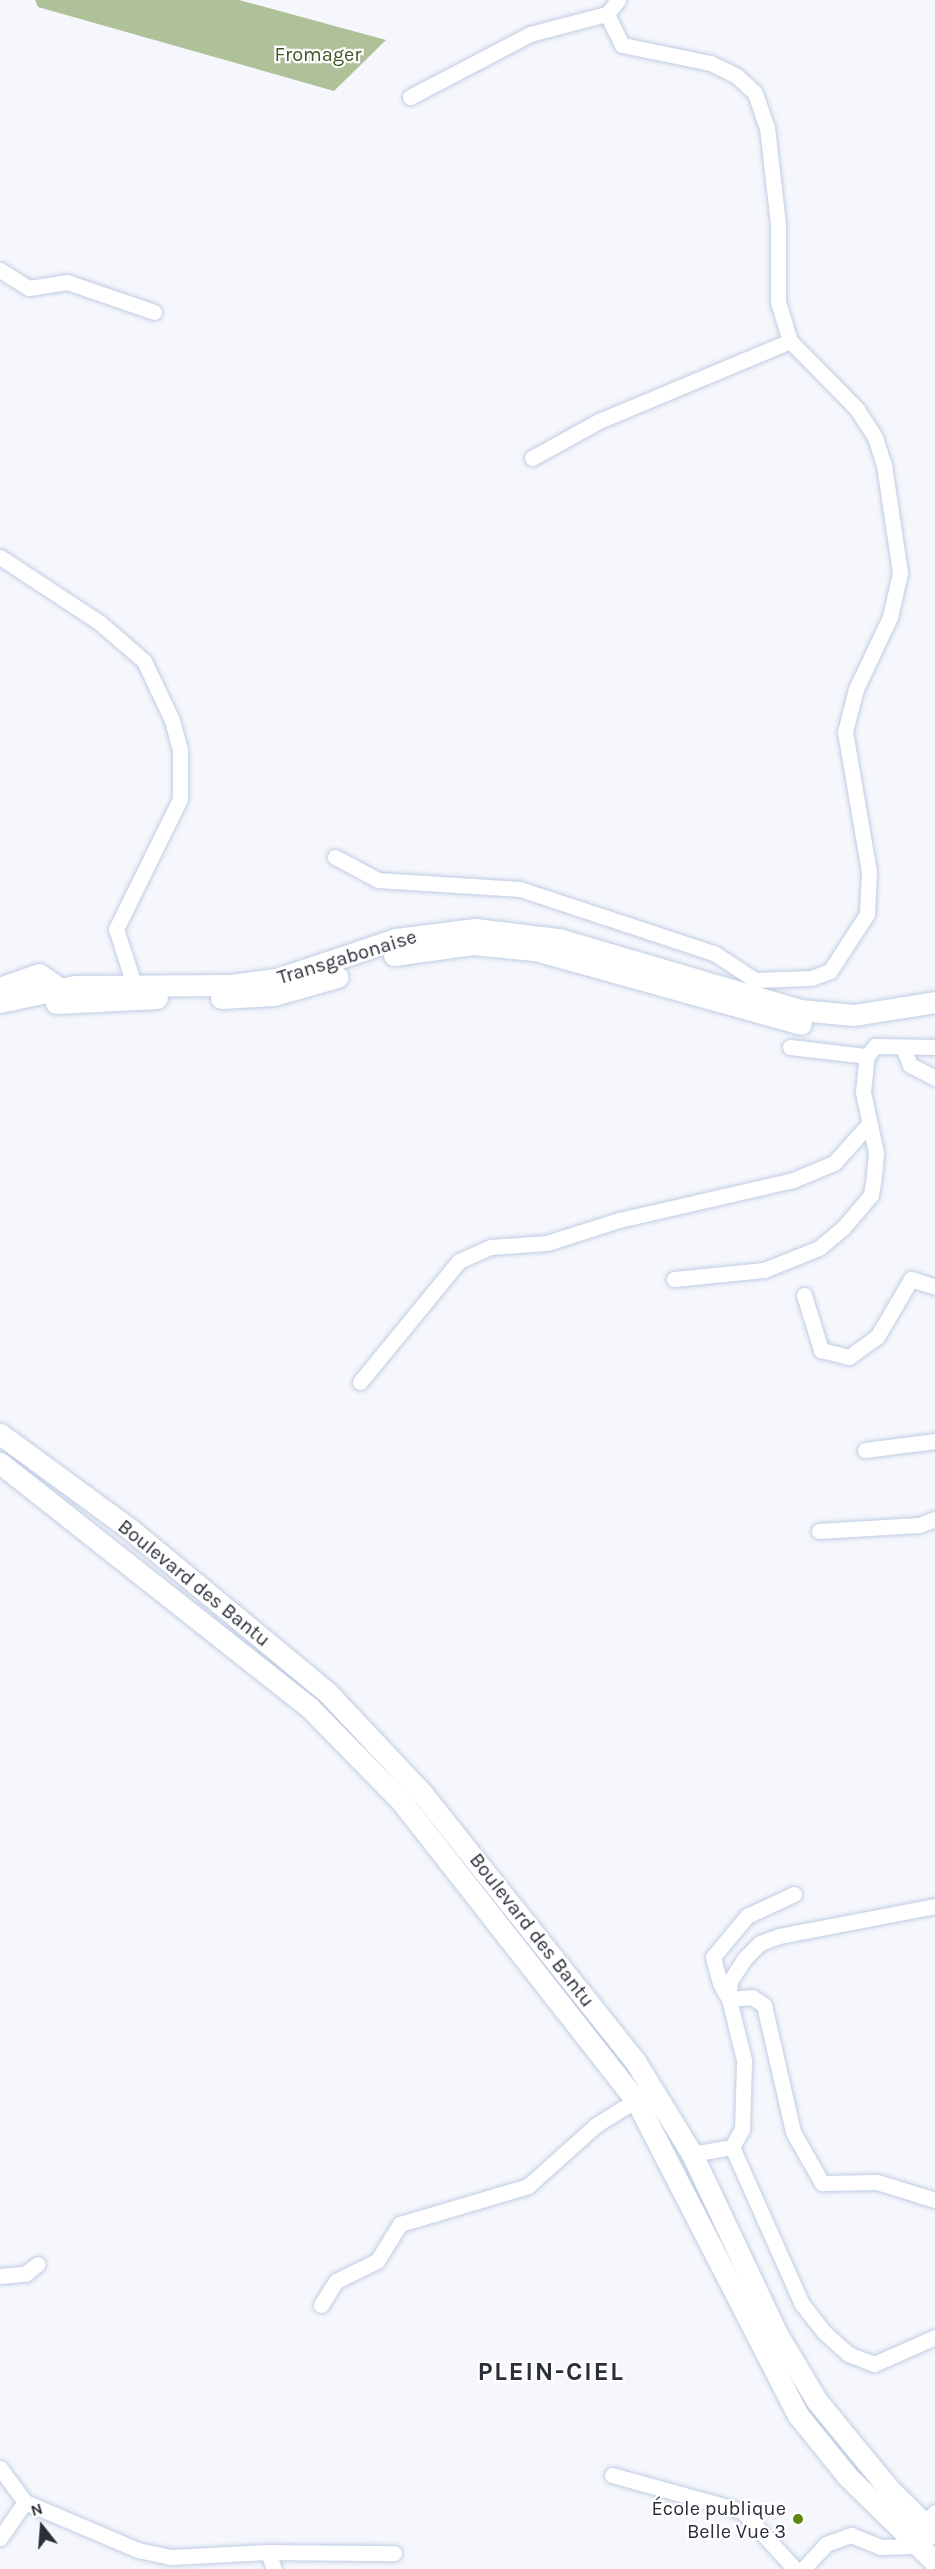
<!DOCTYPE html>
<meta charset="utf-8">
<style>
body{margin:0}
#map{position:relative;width:935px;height:2569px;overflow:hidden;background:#f5f7fc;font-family:Karla,sans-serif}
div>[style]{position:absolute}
.forest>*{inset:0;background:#afc199}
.roads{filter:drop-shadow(0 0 2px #c0cde3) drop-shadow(0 0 2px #c0cde3)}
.minor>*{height:15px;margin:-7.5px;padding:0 7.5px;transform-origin:7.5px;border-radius:7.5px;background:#fff}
.highway>*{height:21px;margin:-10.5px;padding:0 10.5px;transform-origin:10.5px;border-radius:10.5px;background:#fff}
.dots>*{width:16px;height:16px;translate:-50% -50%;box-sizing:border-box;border:3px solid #fff;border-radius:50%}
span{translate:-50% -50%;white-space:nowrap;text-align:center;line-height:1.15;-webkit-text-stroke:4.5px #fff;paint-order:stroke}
.park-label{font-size:20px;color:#40571d}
.street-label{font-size:20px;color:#2a2f38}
.poi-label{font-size:20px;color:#2a2f38}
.right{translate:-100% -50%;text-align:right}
.district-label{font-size:26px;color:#2a2f38;font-weight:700;letter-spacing:1.5px}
.north{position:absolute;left:12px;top:2497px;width:60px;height:60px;-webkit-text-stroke:4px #fff;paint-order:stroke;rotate:343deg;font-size:16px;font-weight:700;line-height:24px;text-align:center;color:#2a2f38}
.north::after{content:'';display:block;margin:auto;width:21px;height:27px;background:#2a2f38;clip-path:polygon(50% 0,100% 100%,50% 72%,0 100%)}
</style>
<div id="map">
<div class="forest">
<i style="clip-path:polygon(35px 0,239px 0,386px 40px,334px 91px,38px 7px)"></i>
</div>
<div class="roads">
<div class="minor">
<i style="left:410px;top:97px;width:136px;rotate:-27.7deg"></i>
<i style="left:530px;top:34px;width:80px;rotate:-14.6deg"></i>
<i style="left:607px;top:14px;width:18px;rotate:-52deg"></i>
<i style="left:0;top:270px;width:34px;rotate:32deg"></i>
<i style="left:29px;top:288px;width:38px;rotate:-9deg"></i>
<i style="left:67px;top:282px;width:92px;rotate:19deg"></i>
<i style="left:532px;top:458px;width:77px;rotate:-28.9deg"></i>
<i style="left:599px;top:421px;width:207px;rotate:-22.7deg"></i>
<i style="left:0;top:557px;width:120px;rotate:33.4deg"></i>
<i style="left:100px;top:623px;width:58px;rotate:40.8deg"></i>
<i style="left:144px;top:661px;width:65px;rotate:64.6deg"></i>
<i style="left:172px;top:720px;width:31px;rotate:75deg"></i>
<i style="left:180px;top:750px;width:49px;rotate:90deg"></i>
<i style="left:180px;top:799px;width:145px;rotate:116.2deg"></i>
<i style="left:116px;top:929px;width:58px;rotate:71.9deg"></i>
<i style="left:335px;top:857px;width:49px;rotate:28.1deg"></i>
<i style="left:378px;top:880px;width:142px;rotate:3.6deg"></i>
<i style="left:520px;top:889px;width:204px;rotate:18.3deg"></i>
<i style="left:714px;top:953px;width:49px;rotate:33.4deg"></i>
<i style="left:755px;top:980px;width:56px;rotate:-2deg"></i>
<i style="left:811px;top:978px;width:20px;rotate:-20deg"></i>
<i style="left:830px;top:971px;width:68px;rotate:-57deg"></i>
<i style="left:867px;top:914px;width:42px;rotate:-87.3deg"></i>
<i style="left:869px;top:872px;width:142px;rotate:-99.7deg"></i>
<i style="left:845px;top:732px;width:44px;rotate:-75.7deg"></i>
<i style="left:856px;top:689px;width:80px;rotate:-64.7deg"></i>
<i style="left:890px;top:617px;width:45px;rotate:-77.2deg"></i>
<i style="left:900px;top:573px;width:109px;rotate:-98.4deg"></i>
<i style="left:884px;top:465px;width:29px;rotate:-108deg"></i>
<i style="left:875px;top:437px;width:33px;rotate:-123deg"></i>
<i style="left:857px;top:409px;width:95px;rotate:-134.6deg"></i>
<i style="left:790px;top:341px;width:41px;rotate:-107.1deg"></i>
<i style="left:778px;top:302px;width:78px;rotate:-90deg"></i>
<i style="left:778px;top:224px;width:97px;rotate:-96.5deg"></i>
<i style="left:767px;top:128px;width:37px;rotate:-109deg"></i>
<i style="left:755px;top:93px;width:25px;rotate:-137deg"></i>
<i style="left:737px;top:76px;width:30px;rotate:-154deg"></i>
<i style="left:710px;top:63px;width:90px;rotate:-168.4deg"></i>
<i style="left:622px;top:45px;width:34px;rotate:-116deg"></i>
<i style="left:790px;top:1047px;width:78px;rotate:6.7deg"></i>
<i style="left:904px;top:1050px;width:16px;rotate:68deg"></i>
<i style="left:910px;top:1065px;width:28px;rotate:27deg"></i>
<i style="left:674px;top:1279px;width:90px;rotate:-5.7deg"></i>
<i style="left:764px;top:1270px;width:59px;rotate:-21.8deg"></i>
<i style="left:819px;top:1248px;width:31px;rotate:-40deg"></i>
<i style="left:843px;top:1228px;width:43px;rotate:-49.7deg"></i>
<i style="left:871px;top:1195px;width:20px;rotate:-81deg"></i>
<i style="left:874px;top:1175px;width:22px;rotate:-85deg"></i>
<i style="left:876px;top:1153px;width:62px;rotate:-102deg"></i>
<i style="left:863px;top:1092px;width:36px;rotate:-84deg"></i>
<i style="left:867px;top:1056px;width:13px;rotate:-51deg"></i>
<i style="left:875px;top:1046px;width:60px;rotate:1deg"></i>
<i style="left:804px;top:1295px;width:58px;rotate:72.8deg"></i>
<i style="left:821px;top:1350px;width:29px;rotate:14deg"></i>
<i style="left:849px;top:1357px;width:34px;rotate:-36deg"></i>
<i style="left:877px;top:1337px;width:67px;rotate:-59.6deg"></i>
<i style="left:911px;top:1279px;width:25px;rotate:18deg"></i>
<i style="left:360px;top:1382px;width:156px;rotate:-50.7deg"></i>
<i style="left:459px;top:1261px;width:35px;rotate:-24deg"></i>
<i style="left:491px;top:1247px;width:56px;rotate:-4.1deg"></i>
<i style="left:547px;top:1243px;width:76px;rotate:-17.7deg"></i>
<i style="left:619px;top:1220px;width:179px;rotate:-12.9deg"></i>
<i style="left:793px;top:1180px;width:44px;rotate:-22.5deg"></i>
<i style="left:834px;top:1163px;width:51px;rotate:-48.2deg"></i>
<i style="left:865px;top:1450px;width:71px;rotate:-7.3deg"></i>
<i style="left:819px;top:1531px;width:100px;rotate:-3.4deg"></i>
<i style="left:919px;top:1525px;width:17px;rotate:-21deg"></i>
<i style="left:794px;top:1894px;width:52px;rotate:154.9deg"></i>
<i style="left:747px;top:1916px;width:53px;rotate:129.7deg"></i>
<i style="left:713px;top:1957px;width:27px;rotate:75deg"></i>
<i style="left:720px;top:1983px;width:18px;rotate:61deg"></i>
<i style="left:729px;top:1999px;width:23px;rotate:-5deg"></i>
<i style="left:752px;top:1997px;width:14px;rotate:34deg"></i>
<i style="left:764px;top:2005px;width:130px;rotate:77.1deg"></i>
<i style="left:793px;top:2132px;width:59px;rotate:60.4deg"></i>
<i style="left:822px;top:2183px;width:55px;rotate:-1deg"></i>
<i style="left:877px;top:2182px;width:61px;rotate:17.2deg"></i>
<i style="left:732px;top:2147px;width:172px;rotate:66deg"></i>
<i style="left:802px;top:2304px;width:37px;rotate:52deg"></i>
<i style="left:825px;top:2333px;width:31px;rotate:42deg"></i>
<i style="left:848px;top:2354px;width:28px;rotate:21deg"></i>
<i style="left:874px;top:2364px;width:67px;rotate:-23.9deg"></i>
<i style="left:692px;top:2154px;width:41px;rotate:-9.9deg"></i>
<i style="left:732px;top:2147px;width:21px;rotate:-61deg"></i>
<i style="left:742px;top:2129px;width:69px;rotate:-88.3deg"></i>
<i style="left:744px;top:2060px;width:63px;rotate:-103.8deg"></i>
<i style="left:729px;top:1999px;width:18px;rotate:-87deg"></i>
<i style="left:730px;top:1981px;width:27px;rotate:-57deg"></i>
<i style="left:745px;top:1958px;width:21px;rotate:-45deg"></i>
<i style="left:760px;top:1943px;width:20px;rotate:-20deg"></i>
<i style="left:779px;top:1936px;width:159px;rotate:-10.9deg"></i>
<i style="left:0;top:2276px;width:25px;rotate:-5deg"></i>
<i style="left:25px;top:2274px;width:16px;rotate:-38deg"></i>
<i style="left:321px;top:2305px;width:28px;rotate:-58deg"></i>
<i style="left:336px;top:2281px;width:46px;rotate:-26deg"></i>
<i style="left:377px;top:2261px;width:44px;rotate:-58.1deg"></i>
<i style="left:400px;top:2224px;width:134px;rotate:-16.5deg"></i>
<i style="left:528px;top:2186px;width:91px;rotate:-41.9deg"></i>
<i style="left:596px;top:2125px;width:47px;rotate:-32deg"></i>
<i style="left:0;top:2468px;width:42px;rotate:53.7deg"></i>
<i style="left:25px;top:2502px;width:123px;rotate:23deg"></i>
<i style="left:138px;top:2550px;width:34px;rotate:12deg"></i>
<i style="left:171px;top:2557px;width:97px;rotate:-3deg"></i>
<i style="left:268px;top:2552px;width:18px;rotate:71deg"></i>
<i style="left:612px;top:2475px;width:135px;rotate:15.5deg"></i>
<i style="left:742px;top:2511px;width:79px;rotate:47.6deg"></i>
<i style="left:924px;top:2524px;width:16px;rotate:-47deg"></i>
<i style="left:0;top:2538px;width:44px;rotate:-55.2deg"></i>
<i style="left:268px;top:2552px;width:126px;rotate:0.5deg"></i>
<i style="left:803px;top:2569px;width:34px;rotate:-47deg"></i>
<i style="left:826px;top:2544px;width:27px;rotate:-20deg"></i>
<i style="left:851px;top:2535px;width:32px;rotate:22deg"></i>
<i style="left:881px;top:2547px;width:37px;rotate:-2deg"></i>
</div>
<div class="highway">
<i style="left:394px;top:955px;width:79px;rotate:-8deg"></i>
<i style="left:472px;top:944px;width:63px;rotate:5.4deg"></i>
<i style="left:535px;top:950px;width:276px;rotate:15.5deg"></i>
<i style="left:0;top:988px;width:41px;rotate:-19.7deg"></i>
<i style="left:39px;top:974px;width:24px;rotate:35deg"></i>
<i style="left:221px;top:998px;width:53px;rotate:-3.2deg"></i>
<i style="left:274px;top:995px;width:66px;rotate:-15.9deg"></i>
<i style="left:0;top:1002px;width:77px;rotate:-12deg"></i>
<i style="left:75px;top:986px;width:155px;rotate:-0.4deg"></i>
<i style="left:230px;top:985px;width:47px;rotate:-7.3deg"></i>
<i style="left:277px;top:979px;width:126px;rotate:-18.6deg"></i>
<i style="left:396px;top:939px;width:80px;rotate:-7.2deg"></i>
<i style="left:475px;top:929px;width:85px;rotate:6.8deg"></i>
<i style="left:559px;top:939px;width:251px;rotate:16.4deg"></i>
<i style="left:800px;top:1010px;width:54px;rotate:5.3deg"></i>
<i style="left:854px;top:1015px;width:82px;rotate:-9.1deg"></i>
<i style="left:56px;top:1003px;width:101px;rotate:-2.8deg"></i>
<i style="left:0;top:1434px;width:162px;rotate:36.2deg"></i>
<i style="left:131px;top:1530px;width:254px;rotate:39.6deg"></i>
<i style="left:327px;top:1692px;width:137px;rotate:46.8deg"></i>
<i style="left:421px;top:1792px;width:344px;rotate:51.5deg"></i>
<i style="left:635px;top:2061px;width:109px;rotate:58.5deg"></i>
<i style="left:692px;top:2154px;width:199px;rotate:64.7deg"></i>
<i style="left:777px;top:2334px;width:78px;rotate:59.2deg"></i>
<i style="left:817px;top:2401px;width:114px;rotate:50.7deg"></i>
<i style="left:889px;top:2489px;width:64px;rotate:44.4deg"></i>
<i style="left:0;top:1463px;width:394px;rotate:38.3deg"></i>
<i style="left:309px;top:1707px;width:133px;rotate:45.6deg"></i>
<i style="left:402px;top:1802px;width:379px;rotate:51.9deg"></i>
<i style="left:636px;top:2100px;width:354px;rotate:62.8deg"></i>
<i style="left:798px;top:2415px;width:78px;rotate:51.2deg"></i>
<i style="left:847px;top:2476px;width:123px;rotate:44.3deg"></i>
</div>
</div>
<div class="dots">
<i style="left:798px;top:2519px;background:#5f8710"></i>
</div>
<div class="park-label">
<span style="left:318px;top:54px">Fromager</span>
</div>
<div class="street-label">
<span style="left:347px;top:957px;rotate:-17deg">Transgabonaise</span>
<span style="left:194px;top:1583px;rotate:39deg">Boulevard des Bantu</span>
<span style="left:532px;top:1930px;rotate:52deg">Boulevard des Bantu</span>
</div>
<div class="poi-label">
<span class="right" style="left:786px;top:2520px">École publique<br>Belle Vue 3</span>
</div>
<div class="district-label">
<span style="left:551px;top:2372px">PLEIN-CIEL</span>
</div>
<div class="north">N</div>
</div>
